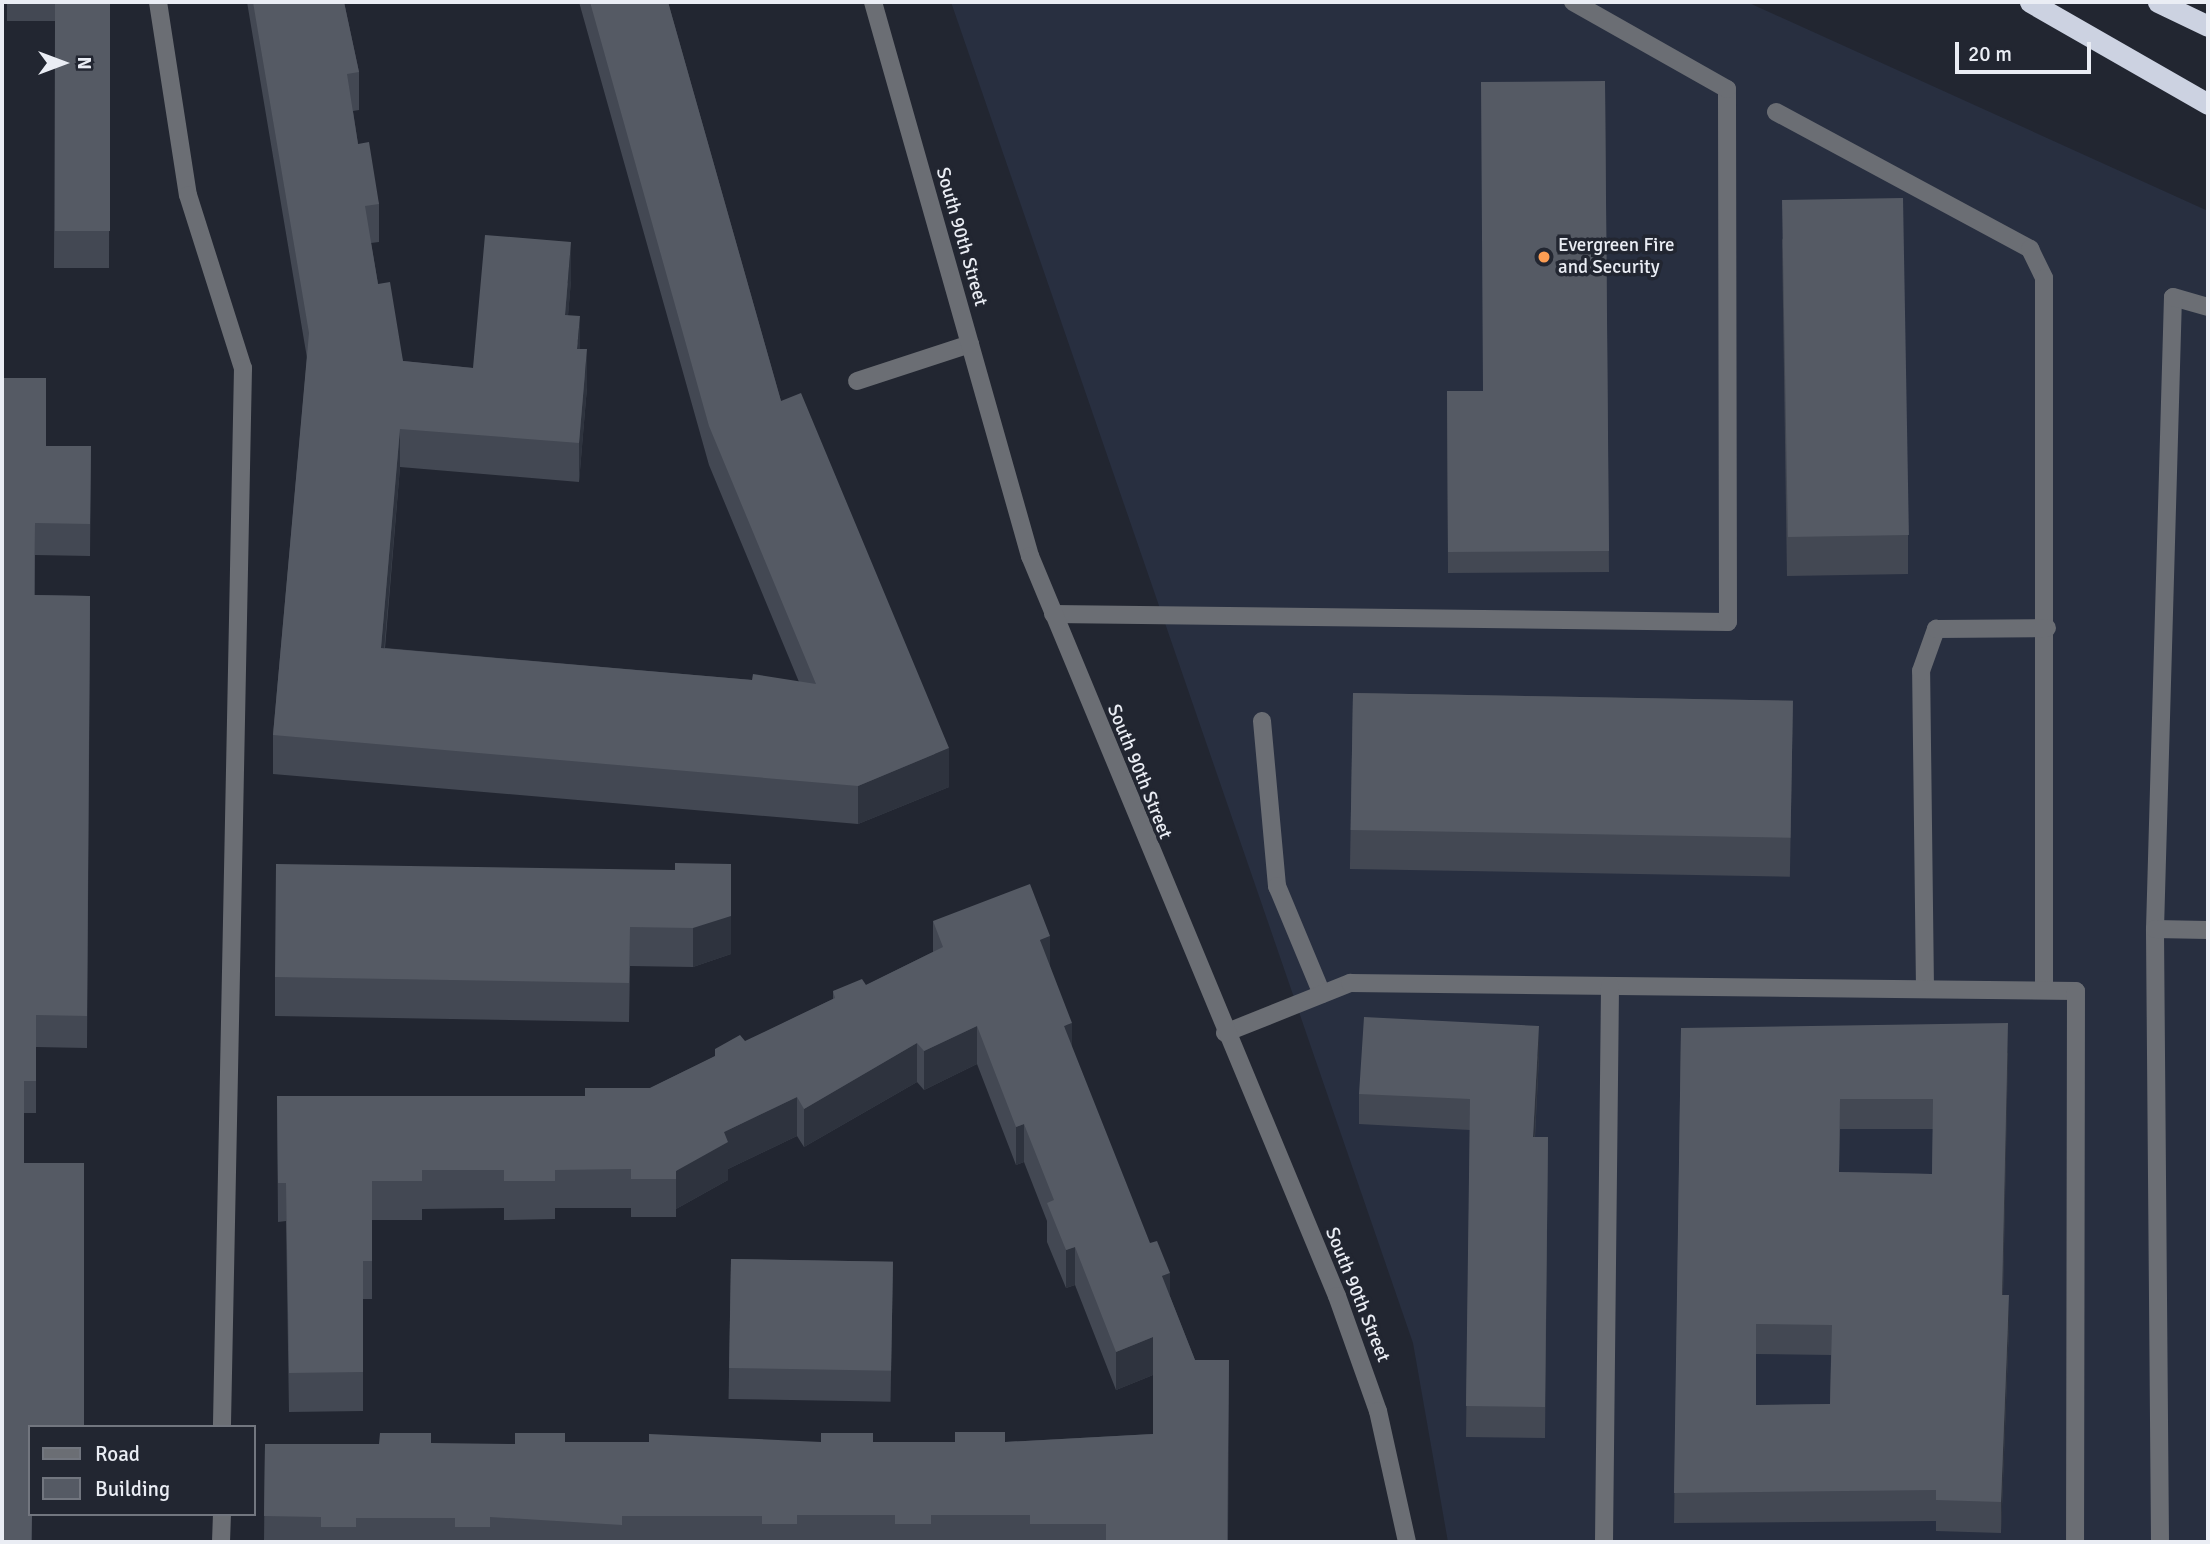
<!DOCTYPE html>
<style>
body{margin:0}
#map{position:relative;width:2210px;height:1544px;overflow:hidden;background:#222631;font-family:Signika,sans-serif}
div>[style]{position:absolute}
.built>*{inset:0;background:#282f40}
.service>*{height:18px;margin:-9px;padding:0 9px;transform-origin:9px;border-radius:9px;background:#6b6e74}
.minor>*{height:18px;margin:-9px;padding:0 9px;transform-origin:9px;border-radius:9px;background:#6b6e74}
.motorway>*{height:21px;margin:-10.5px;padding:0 10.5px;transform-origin:10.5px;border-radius:10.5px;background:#ccd2e1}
.wall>*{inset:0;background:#434853;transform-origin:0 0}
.shaded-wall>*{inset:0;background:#2e333e}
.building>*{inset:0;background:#555a64;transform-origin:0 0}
.dots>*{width:19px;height:19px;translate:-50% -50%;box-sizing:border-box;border:4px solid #222631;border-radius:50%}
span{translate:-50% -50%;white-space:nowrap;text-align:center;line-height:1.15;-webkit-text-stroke:7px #222631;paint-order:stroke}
.street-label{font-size:19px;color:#eaedf4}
.poi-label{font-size:19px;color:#eaedf4}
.left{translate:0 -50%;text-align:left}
.frame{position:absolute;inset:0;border:4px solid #eaedf4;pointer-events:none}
.legend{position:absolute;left:28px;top:1425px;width:228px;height:91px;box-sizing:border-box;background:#222631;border:2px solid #72767f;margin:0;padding:9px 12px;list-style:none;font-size:21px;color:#eaedf4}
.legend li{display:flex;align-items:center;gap:14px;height:35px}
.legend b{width:35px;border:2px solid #72767f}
.north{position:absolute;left:28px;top:28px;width:70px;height:70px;-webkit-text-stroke:5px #222631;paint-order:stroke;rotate:90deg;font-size:19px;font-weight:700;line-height:28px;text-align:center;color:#eaedf4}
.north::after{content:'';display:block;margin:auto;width:24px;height:32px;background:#eaedf4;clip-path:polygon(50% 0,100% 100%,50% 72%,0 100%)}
.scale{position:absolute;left:1955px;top:42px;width:136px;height:32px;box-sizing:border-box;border:4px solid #eaedf4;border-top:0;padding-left:9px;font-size:21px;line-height:24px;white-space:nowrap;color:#eaedf4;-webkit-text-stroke:5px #222631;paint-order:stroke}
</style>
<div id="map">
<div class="built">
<i style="clip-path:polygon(951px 2px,1747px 2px,2208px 211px,2208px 1542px,1448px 1542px,1413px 1343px)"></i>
</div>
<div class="service">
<i style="left:158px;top:2px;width:195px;rotate:81.2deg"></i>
<i style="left:188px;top:195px;width:182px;rotate:72.4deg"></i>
<i style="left:243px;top:368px;width:1059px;rotate:91.14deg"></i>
<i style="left:1776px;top:112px;width:289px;rotate:28.3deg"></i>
<i style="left:2030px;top:249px;width:32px;rotate:64deg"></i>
<i style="left:2044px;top:278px;width:712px;rotate:90deg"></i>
<i style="left:857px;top:381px;width:119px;rotate:-18.1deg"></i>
<i style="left:1053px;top:614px;width:675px;rotate:0.68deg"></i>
<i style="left:1728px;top:622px;width:533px;rotate:-90.11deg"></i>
<i style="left:1727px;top:89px;width:177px;rotate:-150.5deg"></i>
<i style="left:1262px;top:721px;width:166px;rotate:84.8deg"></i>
<i style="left:1277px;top:886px;width:117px;rotate:67.4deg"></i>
<i style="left:2155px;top:929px;width:632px;rotate:-88.37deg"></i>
<i style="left:2173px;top:297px;width:36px;rotate:16deg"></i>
<i style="left:1925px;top:989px;width:318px;rotate:-90.7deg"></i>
<i style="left:1921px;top:671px;width:45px;rotate:-70.3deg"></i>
<i style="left:1936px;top:629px;width:111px;rotate:-0.5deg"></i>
<i style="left:1225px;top:1033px;width:135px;rotate:-21.8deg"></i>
<i style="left:1350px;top:983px;width:726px;rotate:0.63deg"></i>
<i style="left:2076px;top:991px;width:551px;rotate:90.1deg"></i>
<i style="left:221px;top:1542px;width:28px;rotate:-88deg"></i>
<i style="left:1604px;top:1542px;width:556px;rotate:-89.38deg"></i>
<i style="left:2160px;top:1542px;width:613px;rotate:-90.47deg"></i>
<i style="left:2155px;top:929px;width:53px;rotate:1.1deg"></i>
</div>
<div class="minor">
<i style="left:873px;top:2px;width:576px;rotate:74.18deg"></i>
<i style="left:1030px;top:556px;width:801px;rotate:67.47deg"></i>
<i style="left:1337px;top:1296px;width:122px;rotate:70.4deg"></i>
<i style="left:1378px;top:1411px;width:134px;rotate:77.5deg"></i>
</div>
<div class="motorway">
<i style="left:2030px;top:2px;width:205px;rotate:29.8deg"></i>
<i style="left:2158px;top:2px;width:55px;rotate:25.6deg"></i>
</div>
<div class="wall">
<i style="clip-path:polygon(7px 2px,110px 2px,109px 268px,54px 268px,55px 21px,7px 21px)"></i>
<i style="clip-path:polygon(247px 2px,344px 2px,359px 72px,359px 110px,353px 111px,358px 144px,379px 204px,379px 242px,371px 243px,378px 284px,403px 361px,473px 368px,571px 280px,568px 315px,580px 349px,587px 387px,579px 482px,400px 467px,385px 648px,752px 680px,799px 682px,709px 465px,579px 2px,668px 2px,781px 401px,949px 787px,858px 824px,273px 774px,273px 735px,307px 358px)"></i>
<i style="clip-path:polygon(1605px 81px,1609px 572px,1448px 573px,1447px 391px,1483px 391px)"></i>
<i style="clip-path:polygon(1782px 238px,1908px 535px,1908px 574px,1787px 576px)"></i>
<i style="clip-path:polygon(2px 378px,46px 378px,46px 446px,91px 446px,90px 556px,35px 555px,35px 595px,90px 596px,90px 628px,87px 1048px,36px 1047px,36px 1113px,24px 1113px,24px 1163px,84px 1163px,84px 1427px,30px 1427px,30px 1514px,32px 1514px,32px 1542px,2px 1542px)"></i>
<i style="left:1353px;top:693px;width:440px;height:176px;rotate:1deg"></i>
<i style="clip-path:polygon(675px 870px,731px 954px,693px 967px,630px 966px,629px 1022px,275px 1016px,275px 977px)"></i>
<i style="clip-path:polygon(933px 921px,1050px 967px,1072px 1048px,1195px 1360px,1229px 1360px,1228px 1542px,264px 1542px,265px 1444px,515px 1444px,565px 1442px,1005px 1442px,1153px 1434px,1153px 1375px,1116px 1390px,1075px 1285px,1066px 1288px,1047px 1242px,1047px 1221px,1024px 1162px,1016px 1165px,977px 1064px,924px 1090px,917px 1082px,804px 1147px,797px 1136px,728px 1169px,728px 1180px,676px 1209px,676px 1217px,631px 1217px,631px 1208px,555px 1208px,555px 1219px,504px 1220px,504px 1208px,422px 1209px,422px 1220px,372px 1220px,372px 1299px,363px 1299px,363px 1411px,289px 1412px,286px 1221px,278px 1222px,277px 1096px,585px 1096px,650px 1088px,833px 999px,833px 991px,866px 985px,933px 952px)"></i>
<i style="clip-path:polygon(evenodd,1681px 1028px,2008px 1053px,2003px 1295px,2009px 1325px,2001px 1533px,1936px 1531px,1936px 1521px,1674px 1523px,1681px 1028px,1840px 1129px,1933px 1129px,1932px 1174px,1839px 1172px,1840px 1129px,1681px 1028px,1756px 1354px,1831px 1355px,1830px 1404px,1756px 1405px,1756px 1354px)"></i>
<i style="clip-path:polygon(1539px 1056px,1535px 1137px,1548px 1137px,1545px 1438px,1466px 1437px,1470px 1130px,1359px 1124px,1359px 1094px)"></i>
<i style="left:731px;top:1259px;width:162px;height:140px;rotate:1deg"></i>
</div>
<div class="shaded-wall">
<i style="clip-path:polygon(571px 242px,571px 280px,565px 353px,565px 315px)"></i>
<i style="clip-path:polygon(580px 316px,580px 354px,577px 349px)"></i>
<i style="clip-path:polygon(587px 349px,587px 387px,579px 482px,579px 443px)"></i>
<i style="clip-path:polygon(400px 429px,400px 467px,381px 686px,381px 648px)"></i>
<i style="clip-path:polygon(949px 748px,949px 787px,858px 824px,858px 786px)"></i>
<i style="clip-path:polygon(731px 864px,731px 954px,693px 967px,693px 928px)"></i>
<i style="clip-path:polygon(1050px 936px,1050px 975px,1040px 940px)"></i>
<i style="clip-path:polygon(1072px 1023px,1072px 1061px,1064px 1026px)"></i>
<i style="clip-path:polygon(2008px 1023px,2008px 1053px,2002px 1325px,2002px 1295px)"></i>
<i style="clip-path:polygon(977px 1026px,977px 1064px,924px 1090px,924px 1051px)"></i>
<i style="clip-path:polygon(1539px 1026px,1539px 1056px,1533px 1168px,1533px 1137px)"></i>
<i style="clip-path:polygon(917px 1043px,917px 1082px,804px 1147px,804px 1109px)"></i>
<i style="clip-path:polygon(797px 1097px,797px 1136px,728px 1169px,728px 1180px,676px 1209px,676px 1171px,724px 1132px)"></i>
<i style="clip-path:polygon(1024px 1124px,1024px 1162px,1016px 1165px,1016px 1127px)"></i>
<i style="clip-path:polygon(1075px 1247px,1075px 1285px,1066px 1288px,1066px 1250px)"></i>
<i style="clip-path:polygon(1170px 1273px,1170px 1312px,1162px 1276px)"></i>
<i style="clip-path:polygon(2009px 1295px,2009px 1325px,2001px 1533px,2001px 1502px)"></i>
<i style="clip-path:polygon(1153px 1337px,1153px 1375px,1116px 1390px,1116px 1352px)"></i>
</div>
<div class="building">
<i style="left:55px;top:2px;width:55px;height:229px"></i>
<i style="clip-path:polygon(253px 2px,344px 2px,359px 72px,347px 74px,358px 144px,369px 142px,379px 204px,365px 206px,378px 284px,390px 282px,403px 361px,473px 368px,485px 235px,571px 242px,565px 315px,580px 316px,577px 349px,587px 349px,579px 443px,400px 429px,381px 648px,752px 680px,753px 674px,816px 684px,709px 426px,590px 2px,668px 2px,781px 401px,801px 393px,949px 748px,858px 786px,273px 735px,309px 333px)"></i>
<i style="clip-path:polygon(1605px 81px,1609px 551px,1448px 552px,1447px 391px,1483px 391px,1481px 82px)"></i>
<i style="left:1903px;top:198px;width:337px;height:121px;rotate:89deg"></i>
<i style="clip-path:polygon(2px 378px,46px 378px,46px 446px,91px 446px,90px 524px,35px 523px,34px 595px,90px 596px,87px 1016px,36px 1015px,36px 1081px,24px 1081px,24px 1163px,84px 1163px,84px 1427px,30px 1427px,30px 1514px,32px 1514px,31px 1542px,2px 1542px)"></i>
<i style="left:1353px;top:693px;width:440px;height:137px;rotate:1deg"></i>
<i style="clip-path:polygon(675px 863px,731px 864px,731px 916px,693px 928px,630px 927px,629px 983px,275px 977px,276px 864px,675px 870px)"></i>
<i style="clip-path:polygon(1030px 884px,1050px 936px,1040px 940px,1072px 1023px,1064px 1026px,1150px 1243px,1157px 1241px,1170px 1273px,1162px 1276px,1195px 1360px,1229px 1360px,1227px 1540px,1106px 1540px,1106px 1524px,1030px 1524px,1030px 1515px,931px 1515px,931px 1524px,895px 1524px,895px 1515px,797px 1515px,797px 1524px,762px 1524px,762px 1516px,622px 1516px,622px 1525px,490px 1517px,490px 1527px,455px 1527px,455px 1518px,356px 1518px,356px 1527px,321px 1527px,321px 1517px,264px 1516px,265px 1444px,379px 1444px,380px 1433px,431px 1433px,431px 1443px,515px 1444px,515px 1433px,565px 1433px,565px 1442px,649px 1442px,649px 1434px,821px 1442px,821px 1433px,873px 1433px,873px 1442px,955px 1442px,955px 1432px,1005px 1432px,1005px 1442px,1153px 1434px,1153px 1337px,1116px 1352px,1075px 1247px,1066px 1250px,1047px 1203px,1054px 1200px,1024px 1124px,1016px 1127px,977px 1026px,924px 1051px,917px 1043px,804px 1109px,797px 1097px,724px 1132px,728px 1142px,676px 1171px,676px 1179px,631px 1179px,631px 1169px,555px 1170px,555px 1181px,504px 1181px,504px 1170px,422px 1170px,422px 1181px,372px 1181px,372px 1261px,363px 1261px,363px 1372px,289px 1373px,286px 1183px,278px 1183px,277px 1096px,585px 1096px,585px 1088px,650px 1088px,715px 1056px,715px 1049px,740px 1035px,745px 1041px,835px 998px,833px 991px,862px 979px,866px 985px,943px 947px,933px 921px)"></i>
<i style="clip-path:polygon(1364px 1017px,1539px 1026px,1533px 1137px,1548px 1137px,1545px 1407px,1466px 1406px,1470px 1099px,1359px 1094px)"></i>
<i style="clip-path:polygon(evenodd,2008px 1023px,2002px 1295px,2009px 1295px,2001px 1502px,1936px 1500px,1936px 1490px,1674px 1493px,1681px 1028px,2008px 1023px,1840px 1099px,1933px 1099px,1932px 1174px,1839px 1172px,1840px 1099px,2008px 1023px,1756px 1324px,1832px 1325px,1830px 1404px,1756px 1405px,1756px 1324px)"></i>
<i style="left:731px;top:1259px;width:162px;height:109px;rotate:1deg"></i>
</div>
<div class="dots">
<i style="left:1544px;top:257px;background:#fc9d53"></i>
</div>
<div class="street-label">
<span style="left:961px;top:237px;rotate:74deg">South 90th Street</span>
<span style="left:1139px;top:772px;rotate:68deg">South 90th Street</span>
<span style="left:1357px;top:1295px;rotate:68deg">South 90th Street</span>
</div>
<div class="poi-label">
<span class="left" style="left:1558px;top:257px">Evergreen Fire<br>and Security</span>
</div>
<div class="frame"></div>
<ul class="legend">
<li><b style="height:9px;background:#6b6e74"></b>Road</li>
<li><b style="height:19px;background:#555a64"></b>Building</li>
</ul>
<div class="north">N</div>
<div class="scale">20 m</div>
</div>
